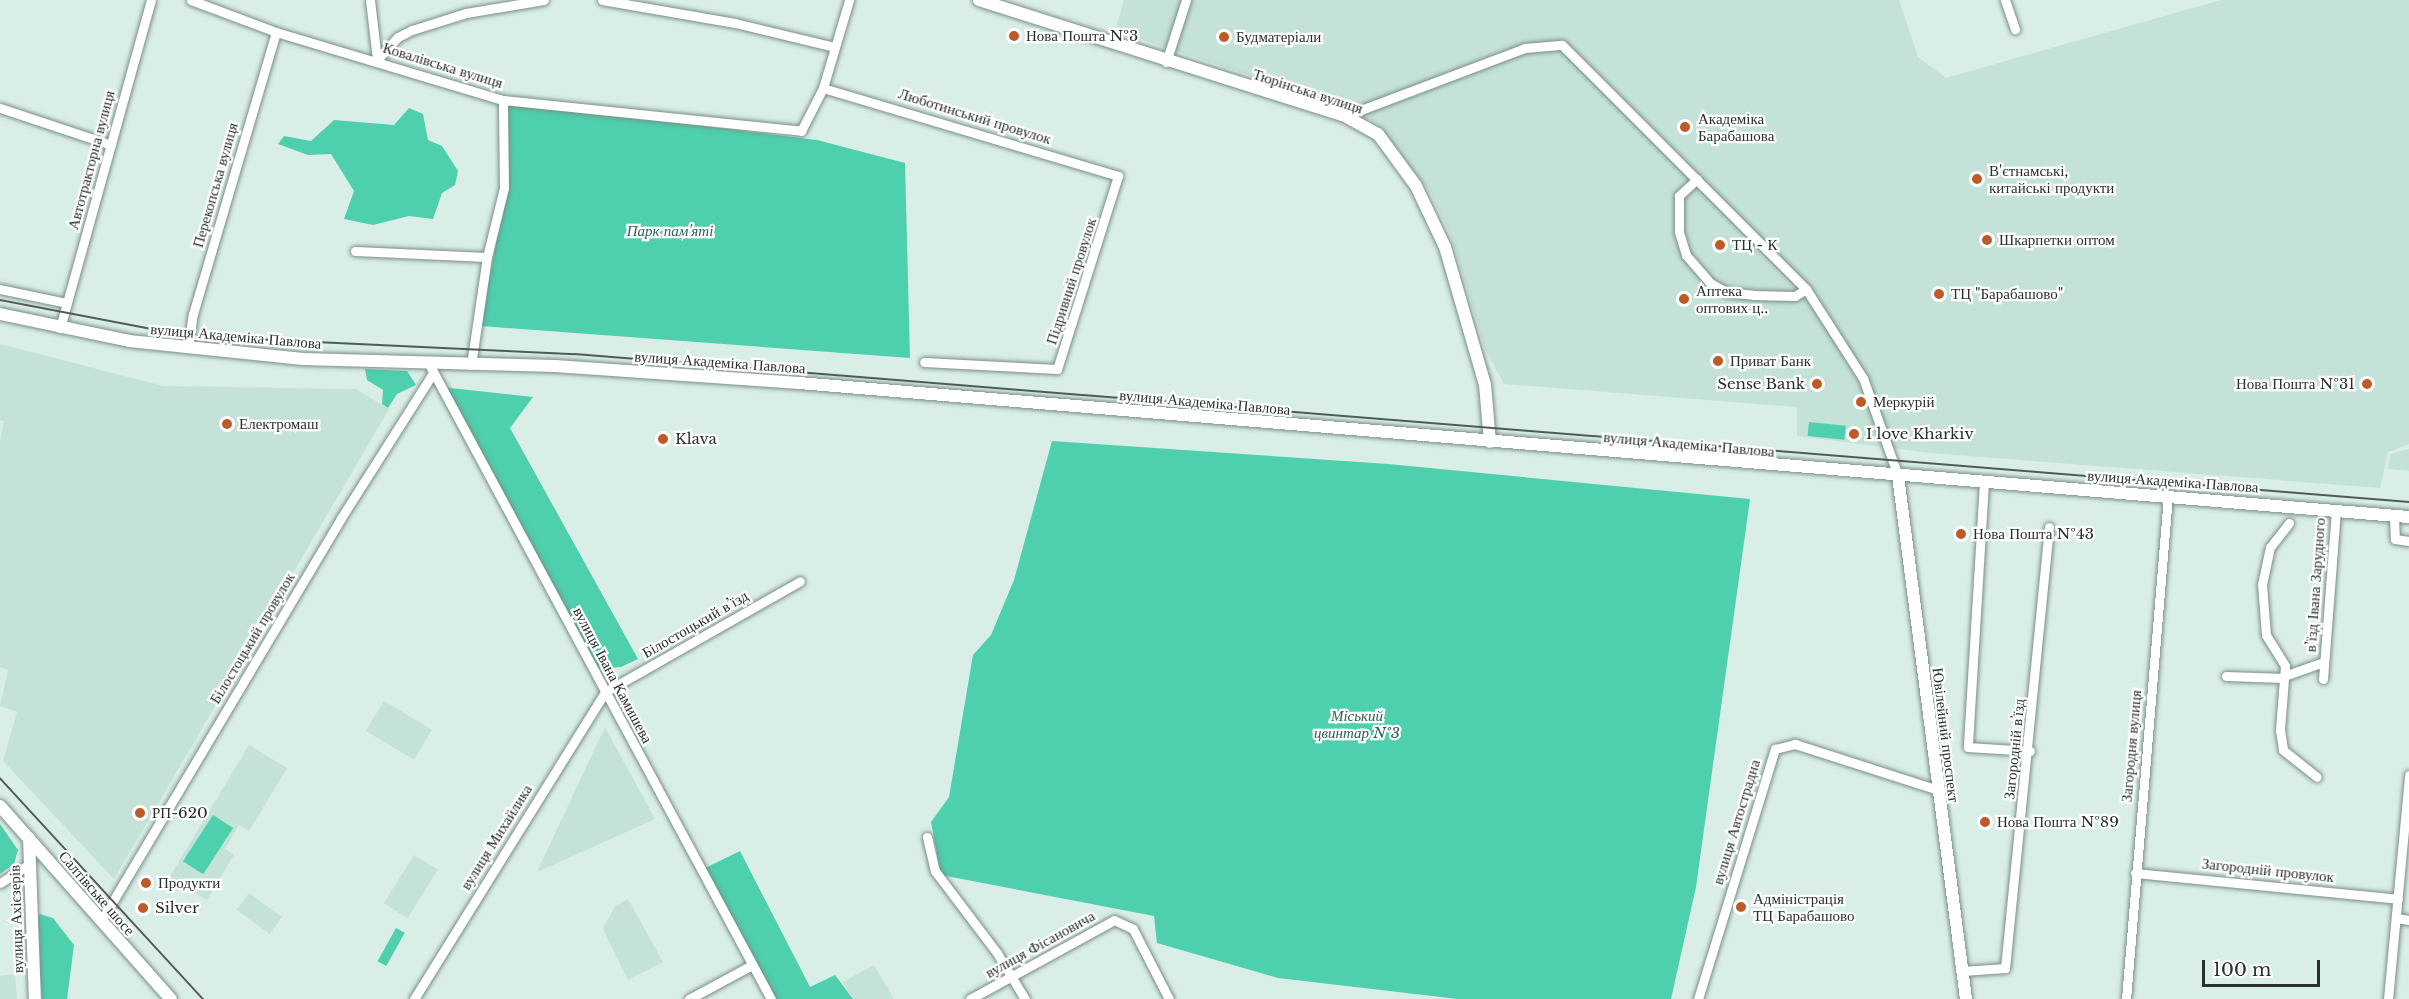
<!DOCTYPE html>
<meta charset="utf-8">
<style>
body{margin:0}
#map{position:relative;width:2409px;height:999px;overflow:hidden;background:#d9eee7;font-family:"Libre Baskerville",serif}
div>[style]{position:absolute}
.built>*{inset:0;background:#c5e2d8;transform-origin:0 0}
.green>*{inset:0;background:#4ecfad;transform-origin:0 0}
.roads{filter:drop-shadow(0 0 2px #7b8e87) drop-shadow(0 0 2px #7b8e87)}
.minor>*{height:9px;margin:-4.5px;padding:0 4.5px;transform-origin:4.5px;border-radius:4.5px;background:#fff}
.major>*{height:12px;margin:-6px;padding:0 6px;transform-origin:6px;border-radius:6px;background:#fff}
.tram>*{height:1.5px;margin:-0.75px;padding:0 0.75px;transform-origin:0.75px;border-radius:0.75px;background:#505b58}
.dots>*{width:16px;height:16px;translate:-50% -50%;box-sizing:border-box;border:3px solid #fff;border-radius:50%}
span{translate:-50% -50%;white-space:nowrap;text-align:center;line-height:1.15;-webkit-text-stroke:4.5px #fff;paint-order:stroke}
.poi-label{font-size:15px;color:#28302e}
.left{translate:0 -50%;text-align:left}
.right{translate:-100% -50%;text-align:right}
.street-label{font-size:15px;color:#28302e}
.park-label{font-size:15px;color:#2a6151;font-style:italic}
.scale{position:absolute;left:2202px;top:960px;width:118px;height:27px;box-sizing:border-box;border:3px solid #28302e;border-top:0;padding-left:8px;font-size:18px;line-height:21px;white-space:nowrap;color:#28302e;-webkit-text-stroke:4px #fff;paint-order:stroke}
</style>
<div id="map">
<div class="built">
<i style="clip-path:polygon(1124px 0,1899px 0,1918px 57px,1946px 78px,2221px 0,2409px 0,2409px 444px,2388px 452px,2380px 488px,1930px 453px,1797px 436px,1797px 407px,1504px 384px,1485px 349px,1452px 238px,1430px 192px,1377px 123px,1340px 105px,1115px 31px)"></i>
<i style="clip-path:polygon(0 344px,163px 386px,356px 389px,389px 409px,114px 879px,3px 761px,17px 712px,0 706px,8px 670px,0 667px,0 440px,4px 422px,0 420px)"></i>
<i style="clip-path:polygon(2409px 449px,2409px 471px,2388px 469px,2390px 454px)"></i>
<i style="left:384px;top:701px;width:56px;height:35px;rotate:31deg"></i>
<i style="clip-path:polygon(605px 727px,655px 819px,537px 872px)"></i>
<i style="clip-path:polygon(249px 745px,287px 768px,249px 831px,239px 825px,225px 849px,234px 855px,207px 900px,169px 878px)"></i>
<i style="left:414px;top:855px;width:28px;height:57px;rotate:32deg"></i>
<i style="left:249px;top:893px;width:41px;height:21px;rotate:36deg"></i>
<i style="clip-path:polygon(628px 899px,663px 962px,628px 980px,603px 929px,615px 906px)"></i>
<i style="clip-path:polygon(874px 965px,894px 999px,853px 999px,843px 982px)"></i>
<i style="clip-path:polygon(15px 974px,17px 999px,0 999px,0 976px)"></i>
</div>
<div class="green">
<i style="clip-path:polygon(508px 102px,817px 140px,905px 163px,910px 358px,481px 326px,506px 188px)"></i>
<i style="clip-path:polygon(409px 108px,423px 114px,428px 140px,442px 146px,458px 171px,455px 185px,442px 193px,433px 219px,409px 216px,373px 225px,344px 219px,354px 191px,331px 154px,308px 155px,278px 144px,284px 136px,311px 141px,334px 120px,394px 125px)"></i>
<i style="clip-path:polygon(365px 369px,407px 371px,416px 385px,397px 394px,388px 408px,382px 404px,383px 390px,367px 380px)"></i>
<i style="clip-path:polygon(441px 387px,533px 397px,510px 428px,638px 659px,621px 667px,593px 669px)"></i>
<i style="left:1809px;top:422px;width:37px;height:14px;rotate:6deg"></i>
<i style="clip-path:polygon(1052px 441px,1388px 464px,1750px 499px,1696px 887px,1671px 999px,1458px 999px,1278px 978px,1157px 943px,1154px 916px,941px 875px,931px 822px,949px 797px,973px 655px,991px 635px,1014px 580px)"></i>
<i style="left:213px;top:815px;width:24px;height:55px;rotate:33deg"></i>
<i style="clip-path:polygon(0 824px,18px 850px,14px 864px,0 874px)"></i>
<i style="clip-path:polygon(740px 851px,810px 987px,835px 975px,853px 999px,770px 999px,701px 870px)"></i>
<i style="clip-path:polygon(40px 914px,53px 918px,74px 945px,67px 999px,42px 999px,36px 921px)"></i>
<i style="left:396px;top:928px;width:10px;height:38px;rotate:29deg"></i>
</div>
<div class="roads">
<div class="minor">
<i style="left:191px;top:0;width:91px;rotate:20.6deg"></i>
<i style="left:276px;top:32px;width:237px;rotate:16.7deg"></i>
<i style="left:503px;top:100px;width:300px;rotate:5.9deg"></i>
<i style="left:801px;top:131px;width:48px;rotate:-62.9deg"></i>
<i style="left:823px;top:88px;width:92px;rotate:-73.5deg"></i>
<i style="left:370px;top:0;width:60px;rotate:83.3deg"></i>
<i style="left:602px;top:0;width:135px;rotate:9.8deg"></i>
<i style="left:735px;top:23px;width:102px;rotate:13.6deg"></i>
<i style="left:2005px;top:0;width:31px;rotate:71deg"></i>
<i style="left:377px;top:60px;width:31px;rotate:-48deg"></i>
<i style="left:398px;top:37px;width:16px;rotate:-27deg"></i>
<i style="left:412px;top:30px;width:57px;rotate:-17.5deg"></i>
<i style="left:466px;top:13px;width:79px;rotate:-9.5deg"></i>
<i style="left:1166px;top:62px;width:65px;rotate:-72.1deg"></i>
<i style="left:823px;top:88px;width:308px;rotate:16.6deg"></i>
<i style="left:1118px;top:176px;width:202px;rotate:107.5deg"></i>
<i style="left:1057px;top:369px;width:133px;rotate:-177deg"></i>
<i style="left:0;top:108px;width:117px;rotate:18.4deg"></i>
<i style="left:1345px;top:116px;width:192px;rotate:-20.7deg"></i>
<i style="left:1525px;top:48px;width:37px;rotate:-5deg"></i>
<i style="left:1562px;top:45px;width:345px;rotate:45deg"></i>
<i style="left:1806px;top:289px;width:106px;rotate:57.4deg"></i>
<i style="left:1863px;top:378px;width:104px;rotate:70.3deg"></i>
<i style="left:1697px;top:179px;width:25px;rotate:137deg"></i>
<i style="left:1679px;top:196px;width:36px;rotate:90deg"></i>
<i style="left:1679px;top:232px;width:24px;rotate:73deg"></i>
<i style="left:1686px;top:255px;width:37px;rotate:49deg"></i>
<i style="left:1710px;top:283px;width:18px;rotate:29deg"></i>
<i style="left:1726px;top:292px;width:27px;rotate:6deg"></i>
<i style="left:1753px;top:295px;width:42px;rotate:1.4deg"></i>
<i style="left:1795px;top:296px;width:13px;rotate:-32deg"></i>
<i style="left:355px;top:251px;width:132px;rotate:2.6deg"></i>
<i style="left:0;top:289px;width:68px;rotate:11.8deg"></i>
<i style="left:60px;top:328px;width:340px;rotate:-74.5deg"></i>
<i style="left:188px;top:348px;width:34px;rotate:-82deg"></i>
<i style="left:193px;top:314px;width:294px;rotate:-73.6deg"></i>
<i style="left:429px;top:364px;width:721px;rotate:61.69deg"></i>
<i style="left:471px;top:365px;width:109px;rotate:-81.6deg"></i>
<i style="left:487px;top:257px;width:71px;rotate:-76.2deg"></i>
<i style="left:504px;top:188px;width:88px;rotate:-90.7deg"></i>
<i style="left:1984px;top:482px;width:265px;rotate:93.5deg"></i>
<i style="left:1968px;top:747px;width:62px;rotate:3.7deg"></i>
<i style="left:2394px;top:515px;width:24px;rotate:88deg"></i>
<i style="left:2395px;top:539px;width:14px;rotate:8deg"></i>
<i style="left:2289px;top:523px;width:31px;rotate:128deg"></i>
<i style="left:2270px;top:547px;width:38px;rotate:102deg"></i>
<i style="left:2262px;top:584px;width:51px;rotate:85.5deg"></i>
<i style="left:2266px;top:635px;width:36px;rotate:58deg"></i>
<i style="left:2285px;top:666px;width:64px;rotate:94.5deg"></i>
<i style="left:2280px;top:730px;width:20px;rotate:81deg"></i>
<i style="left:2283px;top:750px;width:43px;rotate:38.5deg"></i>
<i style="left:2226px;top:676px;width:58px;rotate:2deg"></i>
<i style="left:2284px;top:676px;width:42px;rotate:-19.3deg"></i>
<i style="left:2323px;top:679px;width:169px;rotate:-85.6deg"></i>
<i style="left:927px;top:837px;width:35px;rotate:77deg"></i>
<i style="left:935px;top:871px;width:103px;rotate:52.9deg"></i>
<i style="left:997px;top:953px;width:54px;rotate:58.7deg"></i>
<i style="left:2135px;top:873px;width:264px;rotate:5.6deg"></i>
<i style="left:0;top:883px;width:35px;rotate:-33deg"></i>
<i style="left:2396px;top:918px;width:13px;rotate:9deg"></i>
<i style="left:101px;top:921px;width:469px;rotate:-59.2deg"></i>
<i style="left:341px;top:518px;width:172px;rotate:-57.6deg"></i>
<i style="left:1963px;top:971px;width:42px;rotate:-4.1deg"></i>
<i style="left:2005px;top:968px;width:443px;rotate:-84.3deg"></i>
<i style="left:414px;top:999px;width:362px;rotate:-58.1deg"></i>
<i style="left:605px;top:692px;width:224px;rotate:-29.6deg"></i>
<i style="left:689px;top:999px;width:72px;rotate:-28.4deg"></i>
<i style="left:970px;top:999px;width:164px;rotate:-28.7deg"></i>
<i style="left:1114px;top:920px;width:21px;rotate:25deg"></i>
<i style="left:1133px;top:929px;width:79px;rotate:62.8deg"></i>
<i style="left:1698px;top:999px;width:262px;rotate:-72.9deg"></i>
<i style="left:1775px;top:749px;width:21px;rotate:-14deg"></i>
<i style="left:1795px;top:744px;width:150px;rotate:17.8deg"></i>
<i style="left:2126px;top:999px;width:505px;rotate:-85.23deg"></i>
<i style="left:2388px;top:999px;width:225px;rotate:-84.6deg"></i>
</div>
<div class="major">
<i style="left:979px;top:0;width:384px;rotate:17.6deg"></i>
<i style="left:1345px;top:116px;width:38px;rotate:29deg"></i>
<i style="left:1378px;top:134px;width:64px;rotate:53.8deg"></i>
<i style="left:1416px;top:186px;width:68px;rotate:64.6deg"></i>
<i style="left:1445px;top:247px;width:144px;rotate:73.8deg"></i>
<i style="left:1485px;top:385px;width:57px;rotate:85deg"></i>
<i style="left:0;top:314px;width:132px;rotate:11.8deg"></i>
<i style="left:129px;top:341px;width:175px;rotate:5.9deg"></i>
<i style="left:303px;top:359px;width:252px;rotate:1.6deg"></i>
<i style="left:555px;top:366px;width:245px;rotate:4deg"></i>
<i style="left:799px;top:383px;width:1616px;rotate:4.76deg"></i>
<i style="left:1898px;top:476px;width:527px;rotate:82.59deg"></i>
<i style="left:0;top:806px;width:258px;rotate:48.5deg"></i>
<i style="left:29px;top:838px;width:161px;rotate:87.9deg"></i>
</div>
</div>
<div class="tram">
<i style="left:0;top:300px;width:192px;rotate:10.8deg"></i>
<i style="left:189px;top:336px;width:386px;rotate:2.7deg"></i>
<i style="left:575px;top:354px;width:1840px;rotate:4.61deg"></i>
<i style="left:0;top:778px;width:300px;rotate:47.4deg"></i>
</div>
<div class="dots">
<i style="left:1014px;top:36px;background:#be5928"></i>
<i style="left:1224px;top:37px;background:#be5928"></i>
<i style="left:1685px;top:127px;background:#be5928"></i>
<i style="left:1977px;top:179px;background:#be5928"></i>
<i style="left:1987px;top:240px;background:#be5928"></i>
<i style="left:1720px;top:245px;background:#be5928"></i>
<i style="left:1939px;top:294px;background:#be5928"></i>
<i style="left:1684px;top:299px;background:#be5928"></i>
<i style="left:1718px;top:361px;background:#be5928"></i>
<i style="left:1817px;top:384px;background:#be5928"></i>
<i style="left:2367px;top:384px;background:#be5928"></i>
<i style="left:1861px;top:402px;background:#be5928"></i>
<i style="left:227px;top:424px;background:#be5928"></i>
<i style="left:1854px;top:434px;background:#be5928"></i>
<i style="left:663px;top:439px;background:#be5928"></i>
<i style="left:1961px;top:534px;background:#be5928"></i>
<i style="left:140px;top:813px;background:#be5928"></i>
<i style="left:1985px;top:822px;background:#be5928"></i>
<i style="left:146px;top:883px;background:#be5928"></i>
<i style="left:1741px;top:907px;background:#be5928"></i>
<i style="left:143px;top:908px;background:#be5928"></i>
</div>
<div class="poi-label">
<span class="left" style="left:1026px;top:36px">Нова Пошта №3</span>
<span class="left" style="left:1236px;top:37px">Будматеріали</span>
<span class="left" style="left:1698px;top:127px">Академіка<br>Барабашова</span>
<span class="left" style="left:1989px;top:179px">В'єтнамські,<br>китайські продукти</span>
<span class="left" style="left:1999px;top:240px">Шкарпетки оптом</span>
<span class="left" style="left:1732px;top:245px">ТЦ - К</span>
<span class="left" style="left:1696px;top:299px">Аптека<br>оптових ц‥</span>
<span class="left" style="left:1951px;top:294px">ТЦ "Барабашово"</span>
<span class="left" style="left:1730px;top:361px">Приват Банк</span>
<span class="right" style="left:1805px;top:384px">Sense Bank</span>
<span class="right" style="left:2355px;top:384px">Нова Пошта №31</span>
<span class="left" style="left:1873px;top:402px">Меркурій</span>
<span class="left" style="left:239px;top:424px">Електромаш</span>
<span class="left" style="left:1866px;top:434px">I love Kharkiv</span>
<span class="left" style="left:675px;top:439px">Klava</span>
<span class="left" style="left:1973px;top:534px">Нова Пошта №43</span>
<span class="left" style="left:152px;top:813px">РП-620</span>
<span class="left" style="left:1997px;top:822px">Нова Пошта №89</span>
<span class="left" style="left:158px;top:883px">Продукти</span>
<span class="left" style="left:1753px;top:907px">Адміністрація<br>ТЦ Барабашово</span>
<span class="left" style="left:155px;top:908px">Silver</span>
</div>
<div class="street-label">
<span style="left:443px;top:65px;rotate:17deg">Ковалівська вулиця</span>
<span style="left:1308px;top:91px;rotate:18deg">Тюрінська вулиця</span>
<span style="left:975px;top:116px;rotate:17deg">Люботинський провулок</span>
<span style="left:91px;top:160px;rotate:-75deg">Автотракторна вулиця</span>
<span style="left:215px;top:185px;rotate:-74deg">Перекопська вулиця</span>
<span style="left:1071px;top:281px;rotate:-72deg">Підривний провулок</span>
<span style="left:236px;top:336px;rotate:5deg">вулиця Академіка Павлова</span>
<span style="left:720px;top:362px;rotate:4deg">вулиця Академіка Павлова</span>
<span style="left:1205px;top:402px;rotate:5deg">вулиця Академіка Павлова</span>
<span style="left:1689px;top:444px;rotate:5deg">вулиця Академіка Павлова</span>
<span style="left:2173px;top:481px;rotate:4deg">вулиця Академіка Павлова</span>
<span style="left:2315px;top:585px;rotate:-86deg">в’їзд Івана Зарудного</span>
<span style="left:695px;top:624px;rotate:-30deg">Білостоцький в’їзд</span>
<span style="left:252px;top:638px;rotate:-59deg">Білостоцький провулок</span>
<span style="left:613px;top:675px;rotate:62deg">вулиця Івана Камишева</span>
<span style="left:1946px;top:735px;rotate:83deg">Ювілейний проспект</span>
<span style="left:2131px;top:746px;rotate:-85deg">Загородня вулиця</span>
<span style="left:2014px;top:749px;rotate:-84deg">Загородній вʼїзд</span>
<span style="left:1736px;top:822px;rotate:-73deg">вулиця Автострадна</span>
<span style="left:496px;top:837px;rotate:-58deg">вулиця Михайлика</span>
<span style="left:2268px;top:870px;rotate:6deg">Загородній провулок</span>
<span style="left:97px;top:893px;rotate:49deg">Салтівське шосе</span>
<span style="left:16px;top:919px;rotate:-92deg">вулиця Ахієзерів</span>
<span style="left:1040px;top:944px;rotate:-29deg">вулиця Фісановича</span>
</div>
<div class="park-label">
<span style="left:670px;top:231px">Парк пам'яті</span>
<span style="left:1357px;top:724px">Міський<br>цвинтар №3</span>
</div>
<div class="scale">100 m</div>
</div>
